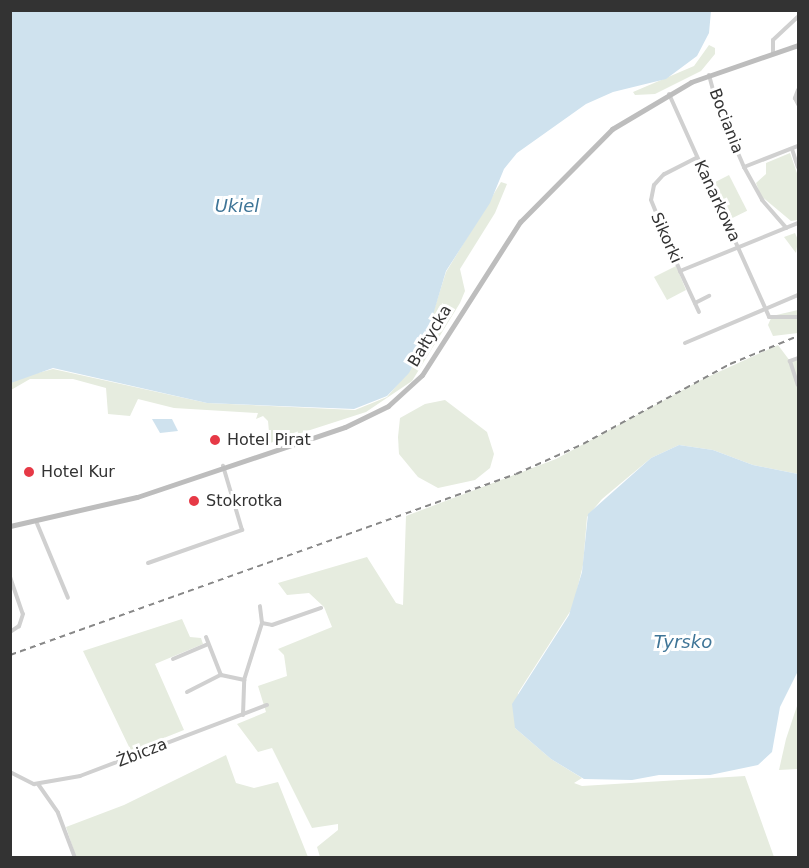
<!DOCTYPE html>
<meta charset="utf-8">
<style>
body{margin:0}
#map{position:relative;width:809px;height:868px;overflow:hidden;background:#fff;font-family:"DejaVu Sans",sans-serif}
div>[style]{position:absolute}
.green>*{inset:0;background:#e6ecdf;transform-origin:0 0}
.water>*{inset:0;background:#cfe2ee}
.street>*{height:4px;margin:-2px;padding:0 2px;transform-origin:2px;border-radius:2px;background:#d0d0d0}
.secondary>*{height:5px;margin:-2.5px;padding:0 2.5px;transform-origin:2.5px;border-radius:2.5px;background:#bdbdbd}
.rail>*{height:1.5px;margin-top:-0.75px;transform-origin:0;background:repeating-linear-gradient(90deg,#888 0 6px,transparent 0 10.5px)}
.dots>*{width:16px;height:16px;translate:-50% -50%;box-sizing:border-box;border:3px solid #fff;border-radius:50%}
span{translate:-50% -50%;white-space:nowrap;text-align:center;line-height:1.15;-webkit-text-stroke:6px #fff;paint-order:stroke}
.street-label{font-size:16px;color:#333}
.poi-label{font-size:16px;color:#333}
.left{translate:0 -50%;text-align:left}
.water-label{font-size:18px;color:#3f7597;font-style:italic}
.frame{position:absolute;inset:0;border:12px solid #333;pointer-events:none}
</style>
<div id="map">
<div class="green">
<i style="clip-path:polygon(709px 45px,715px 48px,715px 54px,701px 71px,655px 94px,635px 95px,633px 92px,694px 66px)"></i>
<i style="clip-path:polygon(790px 153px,798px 176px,798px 220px,791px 221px,761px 196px,756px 183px,766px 174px,766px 163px)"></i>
<i style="left:729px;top:175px;width:40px;height:17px;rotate:63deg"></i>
<i style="clip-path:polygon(501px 182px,507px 184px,495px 213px,460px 269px,465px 291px,460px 303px,412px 381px,366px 412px,270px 443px,268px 421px,263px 416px,256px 419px,258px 413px,174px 408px,138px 399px,130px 416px,108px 414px,106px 388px,73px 379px,30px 379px,11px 390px,10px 384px,18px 378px,53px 369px,207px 403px,355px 410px,387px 397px,418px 360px,446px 272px)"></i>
<i style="clip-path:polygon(795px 233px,798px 240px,796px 253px,784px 237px)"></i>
<i style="clip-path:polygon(676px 266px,686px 290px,667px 300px,654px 277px)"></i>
<i style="clip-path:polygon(798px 310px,798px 333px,773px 336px,768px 325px,772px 316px)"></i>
<i style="clip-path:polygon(778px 345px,790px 361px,798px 358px,798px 474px,753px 465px,713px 450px,679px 445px,651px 458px,602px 499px,587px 517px,583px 565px,573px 607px,518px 693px,515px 728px,551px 759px,582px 778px,574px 783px,582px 786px,745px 776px,774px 857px,320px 857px,317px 847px,338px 830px,338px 824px,312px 828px,272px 748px,258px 752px,237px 724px,266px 712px,258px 686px,287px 676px,284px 655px,278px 649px,332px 627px,324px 607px,309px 593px,287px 595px,278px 583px,367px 557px,396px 603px,403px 605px,406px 516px,556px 459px,701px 380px)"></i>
<i style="clip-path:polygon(445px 400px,487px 432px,494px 454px,490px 468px,475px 480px,438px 488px,418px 477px,399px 454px,398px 437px,400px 418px,425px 404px)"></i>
<i style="clip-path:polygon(182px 619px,190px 637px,201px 638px,203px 644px,155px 664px,184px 730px,131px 751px,83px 651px)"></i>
<i style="clip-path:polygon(798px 703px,798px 769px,779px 770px,786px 739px)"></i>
<i style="clip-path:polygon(226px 755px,236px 783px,254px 788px,278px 782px,308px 857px,76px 857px,66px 827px,124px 805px)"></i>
</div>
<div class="water">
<i style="clip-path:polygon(11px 10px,711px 10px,711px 11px,709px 33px,697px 56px,666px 79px,613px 92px,586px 104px,517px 153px,504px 169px,490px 203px,446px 271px,424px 345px,409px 373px,387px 396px,354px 409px,207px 403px,53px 368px,11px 383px)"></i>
<i style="clip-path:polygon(152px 419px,172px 419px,178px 431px,160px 433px)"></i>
<i style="clip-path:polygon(679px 445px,713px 450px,753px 465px,798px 474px,798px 671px,780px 707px,772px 752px,758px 765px,710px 775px,659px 775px,632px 780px,584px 779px,551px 759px,515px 728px,512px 704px,569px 615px,582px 572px,588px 514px,651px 458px)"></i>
</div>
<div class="street">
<i style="left:773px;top:53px;width:13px;rotate:-90deg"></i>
<i style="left:773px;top:40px;width:34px;rotate:-43deg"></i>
<i style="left:709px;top:75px;width:30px;rotate:75deg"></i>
<i style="left:717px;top:104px;width:69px;rotate:66.8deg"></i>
<i style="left:744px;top:167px;width:38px;rotate:61deg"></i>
<i style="left:762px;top:200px;width:37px;rotate:49deg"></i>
<i style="left:798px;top:90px;width:9px;rotate:111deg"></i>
<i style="left:795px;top:98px;width:7px;rotate:63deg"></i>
<i style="left:669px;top:94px;width:244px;rotate:65.8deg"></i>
<i style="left:769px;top:317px;width:29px"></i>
<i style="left:792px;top:149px;width:19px;rotate:72deg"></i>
<i style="left:696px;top:158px;width:36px;rotate:153deg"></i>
<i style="left:664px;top:174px;width:15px;rotate:132deg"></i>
<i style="left:654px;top:185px;width:15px;rotate:101deg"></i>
<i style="left:651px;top:200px;width:77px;rotate:67.8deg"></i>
<i style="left:680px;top:271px;width:127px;rotate:-22.1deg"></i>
<i style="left:744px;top:167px;width:58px;rotate:-21.3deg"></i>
<i style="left:680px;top:271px;width:45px;rotate:65.1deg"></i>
<i style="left:695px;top:303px;width:16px;rotate:-27deg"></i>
<i style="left:685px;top:343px;width:123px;rotate:-23deg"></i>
<i style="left:798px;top:358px;width:9px;rotate:159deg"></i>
<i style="left:790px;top:361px;width:25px;rotate:72deg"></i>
<i style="left:36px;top:521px;width:83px;rotate:67.4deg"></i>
<i style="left:148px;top:563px;width:100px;rotate:-19.3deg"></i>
<i style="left:242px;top:530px;width:67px;rotate:-106.5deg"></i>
<i style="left:10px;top:577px;width:39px;rotate:71deg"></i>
<i style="left:23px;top:614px;width:13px;rotate:108deg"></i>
<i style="left:19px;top:626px;width:11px;rotate:146deg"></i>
<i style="left:262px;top:623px;width:10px;rotate:11deg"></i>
<i style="left:272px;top:625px;width:52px;rotate:-19.1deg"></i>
<i style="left:206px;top:637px;width:41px;rotate:68.5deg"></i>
<i style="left:221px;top:675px;width:24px;rotate:12deg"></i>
<i style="left:173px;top:659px;width:38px;rotate:-23deg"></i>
<i style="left:187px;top:692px;width:38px;rotate:-27deg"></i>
<i style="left:243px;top:715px;width:35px;rotate:-88deg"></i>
<i style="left:244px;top:680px;width:60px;rotate:-72.5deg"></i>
<i style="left:262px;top:623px;width:17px;rotate:-97deg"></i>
<i style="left:10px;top:772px;width:27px;rotate:27deg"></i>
<i style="left:34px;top:784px;width:47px;rotate:-9.9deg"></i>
<i style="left:80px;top:776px;width:200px;rotate:-20.8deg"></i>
<i style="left:38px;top:784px;width:35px;rotate:55deg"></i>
<i style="left:58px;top:813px;width:48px;rotate:69.3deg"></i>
</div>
<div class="secondary">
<i style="left:10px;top:526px;width:130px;rotate:-12.9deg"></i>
<i style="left:137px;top:497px;width:219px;rotate:-18.6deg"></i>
<i style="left:345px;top:427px;width:48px;rotate:-26deg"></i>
<i style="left:388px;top:406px;width:46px;rotate:-42.4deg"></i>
<i style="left:422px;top:375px;width:182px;rotate:-57.4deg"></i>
<i style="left:520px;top:222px;width:131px;rotate:-45.3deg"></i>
<i style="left:612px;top:129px;width:92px;rotate:-30.7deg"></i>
<i style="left:691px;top:82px;width:113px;rotate:-19.1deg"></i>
</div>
<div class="rail">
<i style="left:10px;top:655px;width:537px;rotate:-19.68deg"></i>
<i style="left:516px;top:474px;width:73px;rotate:-24.1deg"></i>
<i style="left:583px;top:444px;width:167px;rotate:-28.6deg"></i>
<i style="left:730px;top:364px;width:74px;rotate:-22.4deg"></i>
</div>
<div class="dots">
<i style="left:215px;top:440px;background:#e63946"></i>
<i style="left:29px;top:472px;background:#e63946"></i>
<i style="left:194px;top:501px;background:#e63946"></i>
</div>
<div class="street-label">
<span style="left:726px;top:121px;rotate:69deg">Bociania</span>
<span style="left:717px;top:201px;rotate:65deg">Kanarkowa</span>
<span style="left:666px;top:238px;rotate:66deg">Sikorki</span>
<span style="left:430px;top:336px;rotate:-59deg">Bałtycka</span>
<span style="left:142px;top:753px;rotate:-21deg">Żbicza</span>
</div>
<div class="poi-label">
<span class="left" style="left:227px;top:440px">Hotel Pirat</span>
<span class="left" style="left:41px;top:472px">Hotel Kur</span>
<span class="left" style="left:206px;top:501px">Stokrotka</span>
</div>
<div class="water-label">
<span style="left:237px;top:206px">Ukiel</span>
<span style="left:683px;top:642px">Tyrsko</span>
</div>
<div class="frame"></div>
</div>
